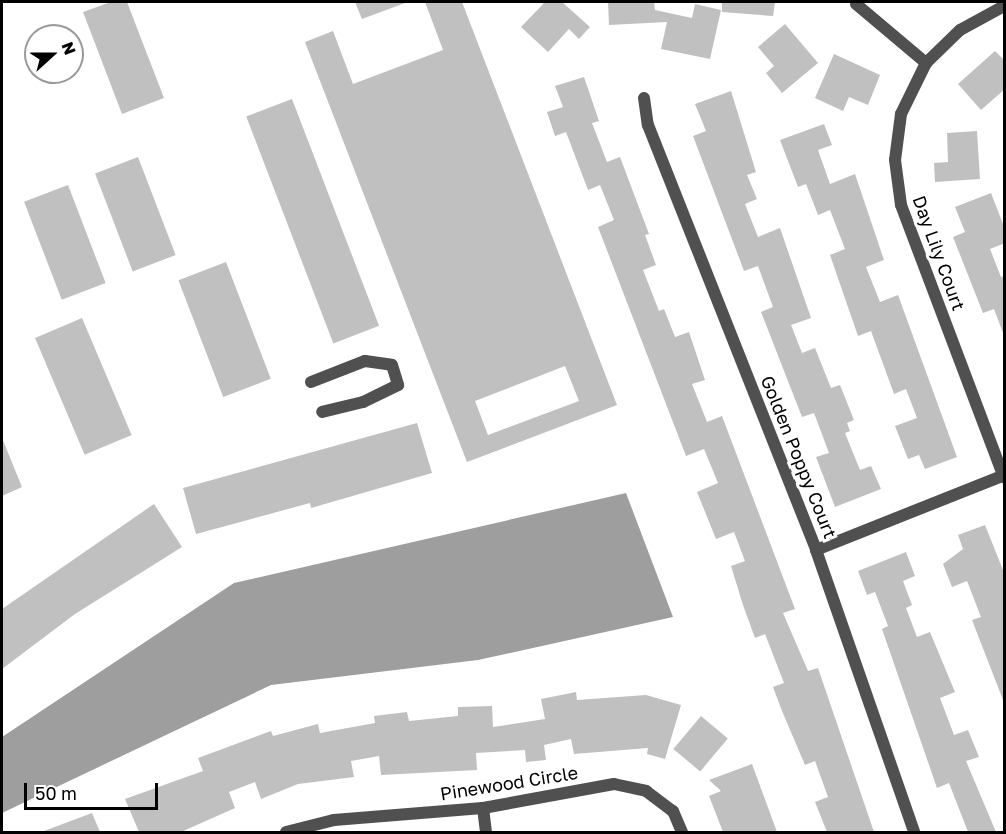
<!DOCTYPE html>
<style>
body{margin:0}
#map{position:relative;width:1006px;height:834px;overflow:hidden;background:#fff;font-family:"Golos Text",sans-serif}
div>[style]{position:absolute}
.water>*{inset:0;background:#9e9e9e}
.building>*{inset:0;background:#c0c0c0;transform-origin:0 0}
.street>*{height:12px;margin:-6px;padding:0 6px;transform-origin:6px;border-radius:6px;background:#505050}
span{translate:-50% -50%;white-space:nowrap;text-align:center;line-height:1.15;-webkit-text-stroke:6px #fff;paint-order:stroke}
.street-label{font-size:18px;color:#000}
.frame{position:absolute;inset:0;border:3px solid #000;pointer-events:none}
.north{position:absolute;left:24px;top:24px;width:60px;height:60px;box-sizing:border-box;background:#fff;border:2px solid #999;border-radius:50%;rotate:69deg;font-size:16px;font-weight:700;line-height:24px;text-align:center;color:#000}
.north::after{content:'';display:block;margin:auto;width:21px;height:27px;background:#000;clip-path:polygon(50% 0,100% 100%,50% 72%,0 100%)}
.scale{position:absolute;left:24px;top:783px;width:134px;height:27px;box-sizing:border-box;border:3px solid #000;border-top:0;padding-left:8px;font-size:18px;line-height:21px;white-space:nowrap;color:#000;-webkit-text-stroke:4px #fff;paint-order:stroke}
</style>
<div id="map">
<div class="water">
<i style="clip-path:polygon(626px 493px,673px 617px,478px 660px,271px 685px,2px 813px,2px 737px,234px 583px)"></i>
</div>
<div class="building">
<i style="clip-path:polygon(111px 2px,127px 2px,164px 98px,122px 114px,83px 12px)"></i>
<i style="clip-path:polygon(355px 2px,405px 2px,405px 3px,362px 19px)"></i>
<i style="clip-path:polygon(evenodd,425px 2px,462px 2px,617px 405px,467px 462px,305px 42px,333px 31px,353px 84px,443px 50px,425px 2px,565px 366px,579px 401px,488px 435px,475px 401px,565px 366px)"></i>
<i style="clip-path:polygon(545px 2px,562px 2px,590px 27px,579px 39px,569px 29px,548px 52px,521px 27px)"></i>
<i style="clip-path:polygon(608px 2px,654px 2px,655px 10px,692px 18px,695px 4px,721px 10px,710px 59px,661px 49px,667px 22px,609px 25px)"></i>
<i style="clip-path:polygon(722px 2px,775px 2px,773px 16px,722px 12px)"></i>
<i style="clip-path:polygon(785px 24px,818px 63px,782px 93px,766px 73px,774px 66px,758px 47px)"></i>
<i style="clip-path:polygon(995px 51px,1005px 61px,1005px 89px,981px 110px,958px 84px)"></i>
<i style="clip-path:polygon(834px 54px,880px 75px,868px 105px,849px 97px,843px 111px,815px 98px)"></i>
<i style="clip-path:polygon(584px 77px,599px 121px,592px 123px,607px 162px,620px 157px,649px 234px,645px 235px,656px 265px,643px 270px,659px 311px,664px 309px,675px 337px,689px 332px,705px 380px,692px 384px,707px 422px,722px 416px,795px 609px,783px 613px,808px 671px,818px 668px,874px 832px,827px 832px,815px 802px,828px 797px,815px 761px,805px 765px,782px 711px,773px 687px,784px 683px,765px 634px,755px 638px,743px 605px,731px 566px,745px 561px,734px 532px,716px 539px,697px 492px,718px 483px,704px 449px,686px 456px,598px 227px,614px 220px,600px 185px,588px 190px,566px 132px,555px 136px,547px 112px,563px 107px,555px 86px)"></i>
<i style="clip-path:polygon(731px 91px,756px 172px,747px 175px,757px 199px,745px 204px,758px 237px,780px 228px,811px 318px,791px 325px,802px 353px,815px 348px,831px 388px,840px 385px,854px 420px,847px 423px,850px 431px,845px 433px,860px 470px,871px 466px,881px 489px,835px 507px,816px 457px,829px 453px,814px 413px,802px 417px,761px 312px,773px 307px,758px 266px,744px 271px,693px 136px,706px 131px,695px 104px)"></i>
<i style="left:292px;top:99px;width:243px;height:49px;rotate:69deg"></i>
<i style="clip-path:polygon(824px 124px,832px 145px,818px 150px,830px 184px,855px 174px,884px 260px,866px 267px,880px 302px,898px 295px,957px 457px,925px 469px,919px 455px,908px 459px,895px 426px,917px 418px,906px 389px,894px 394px,871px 331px,858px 336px,850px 313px,830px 255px,845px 249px,830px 210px,818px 215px,806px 184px,798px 187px,780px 140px)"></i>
<i style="clip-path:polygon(977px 131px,980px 179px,935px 182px,934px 163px,948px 162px,947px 133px)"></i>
<i style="left:138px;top:157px;width:105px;height:46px;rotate:69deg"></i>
<i style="left:68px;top:185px;width:105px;height:47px;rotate:69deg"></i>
<i style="clip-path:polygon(991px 193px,1005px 229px,1005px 243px,990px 249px,1001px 277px,1005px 276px,1003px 333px,994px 309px,983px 313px,953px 237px,965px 232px,955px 207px)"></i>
<i style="left:226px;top:262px;width:125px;height:51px;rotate:69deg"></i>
<i style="left:82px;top:318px;width:127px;height:51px;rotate:67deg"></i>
<i style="clip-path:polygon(417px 423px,432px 473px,311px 508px,310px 503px,196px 534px,183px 488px)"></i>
<i style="clip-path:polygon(2px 438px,22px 487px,2px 496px)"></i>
<i style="clip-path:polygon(154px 504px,182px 547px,75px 614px,2px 669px,2px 609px)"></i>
<i style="clip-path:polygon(985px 525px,1005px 575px,1003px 700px,972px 620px,981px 617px,967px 581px,952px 587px,943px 564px,963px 549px,958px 535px)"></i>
<i style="clip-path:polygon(906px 552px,915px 576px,903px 581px,912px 605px,906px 608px,917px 637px,930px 632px,955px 692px,940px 698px,954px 735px,968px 730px,979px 757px,966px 761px,996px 832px,968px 832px,949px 783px,937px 788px,882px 629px,888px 626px,875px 592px,867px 595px,858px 571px)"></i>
<i style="clip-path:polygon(576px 692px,577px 700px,646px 695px,681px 705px,665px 759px,647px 754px,648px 748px,574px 754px,571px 739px,544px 745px,546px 760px,526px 762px,525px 750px,476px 753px,477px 770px,381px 775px,379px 756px,351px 761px,354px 777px,298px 784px,261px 799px,255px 782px,229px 792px,235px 808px,181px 832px,139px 832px,125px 799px,203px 771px,198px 758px,271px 731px,273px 736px,318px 724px,320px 733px,375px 723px,374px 716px,407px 712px,409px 721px,458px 716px,458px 707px,492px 706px,493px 727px,545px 719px,541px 699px)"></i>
<i style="left:701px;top:716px;width:35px;height:43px;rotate:40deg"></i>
<i style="clip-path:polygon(752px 764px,777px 832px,723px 832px,709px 796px,721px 791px,709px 780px)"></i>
<i style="clip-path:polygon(92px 813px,100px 832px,45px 832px,44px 831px)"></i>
</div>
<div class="street">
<i style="left:856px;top:4px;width:92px;rotate:40.1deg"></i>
<i style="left:1004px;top:6px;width:50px;rotate:151.4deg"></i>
<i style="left:960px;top:30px;width:47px;rotate:135.9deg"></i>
<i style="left:926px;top:63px;width:57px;rotate:116.1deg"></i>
<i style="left:901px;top:114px;width:46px;rotate:97.4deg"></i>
<i style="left:895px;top:160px;width:45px;rotate:82.4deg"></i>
<i style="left:901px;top:205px;width:291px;rotate:69.3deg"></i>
<i style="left:644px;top:98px;width:27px;rotate:82deg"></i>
<i style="left:648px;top:125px;width:457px;rotate:68.4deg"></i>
<i style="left:816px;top:550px;width:299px;rotate:70.8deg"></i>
<i style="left:311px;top:382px;width:58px;rotate:-21.3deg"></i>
<i style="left:365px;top:361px;width:27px;rotate:8deg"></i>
<i style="left:392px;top:365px;width:21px;rotate:73deg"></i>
<i style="left:398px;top:385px;width:39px;rotate:154deg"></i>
<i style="left:363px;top:402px;width:42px;rotate:166.3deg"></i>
<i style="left:816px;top:550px;width:202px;rotate:-21.7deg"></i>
<i style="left:483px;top:808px;width:24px;rotate:83deg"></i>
<i style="left:286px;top:832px;width:49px;rotate:-14deg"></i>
<i style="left:334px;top:820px;width:149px;rotate:-4.6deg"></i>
<i style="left:483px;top:808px;width:133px;rotate:-10.4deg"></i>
<i style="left:614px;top:784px;width:33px;rotate:12deg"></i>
<i style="left:646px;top:791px;width:34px;rotate:37deg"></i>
<i style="left:673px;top:811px;width:23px;rotate:67deg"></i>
</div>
<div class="street-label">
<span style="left:939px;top:253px;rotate:70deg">Day Lily Court</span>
<span style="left:799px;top:457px;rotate:68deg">Golden Poppy Court</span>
<span style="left:509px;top:783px;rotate:-9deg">Pinewood Circle</span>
</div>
<div class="frame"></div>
<div class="north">N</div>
<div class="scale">50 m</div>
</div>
